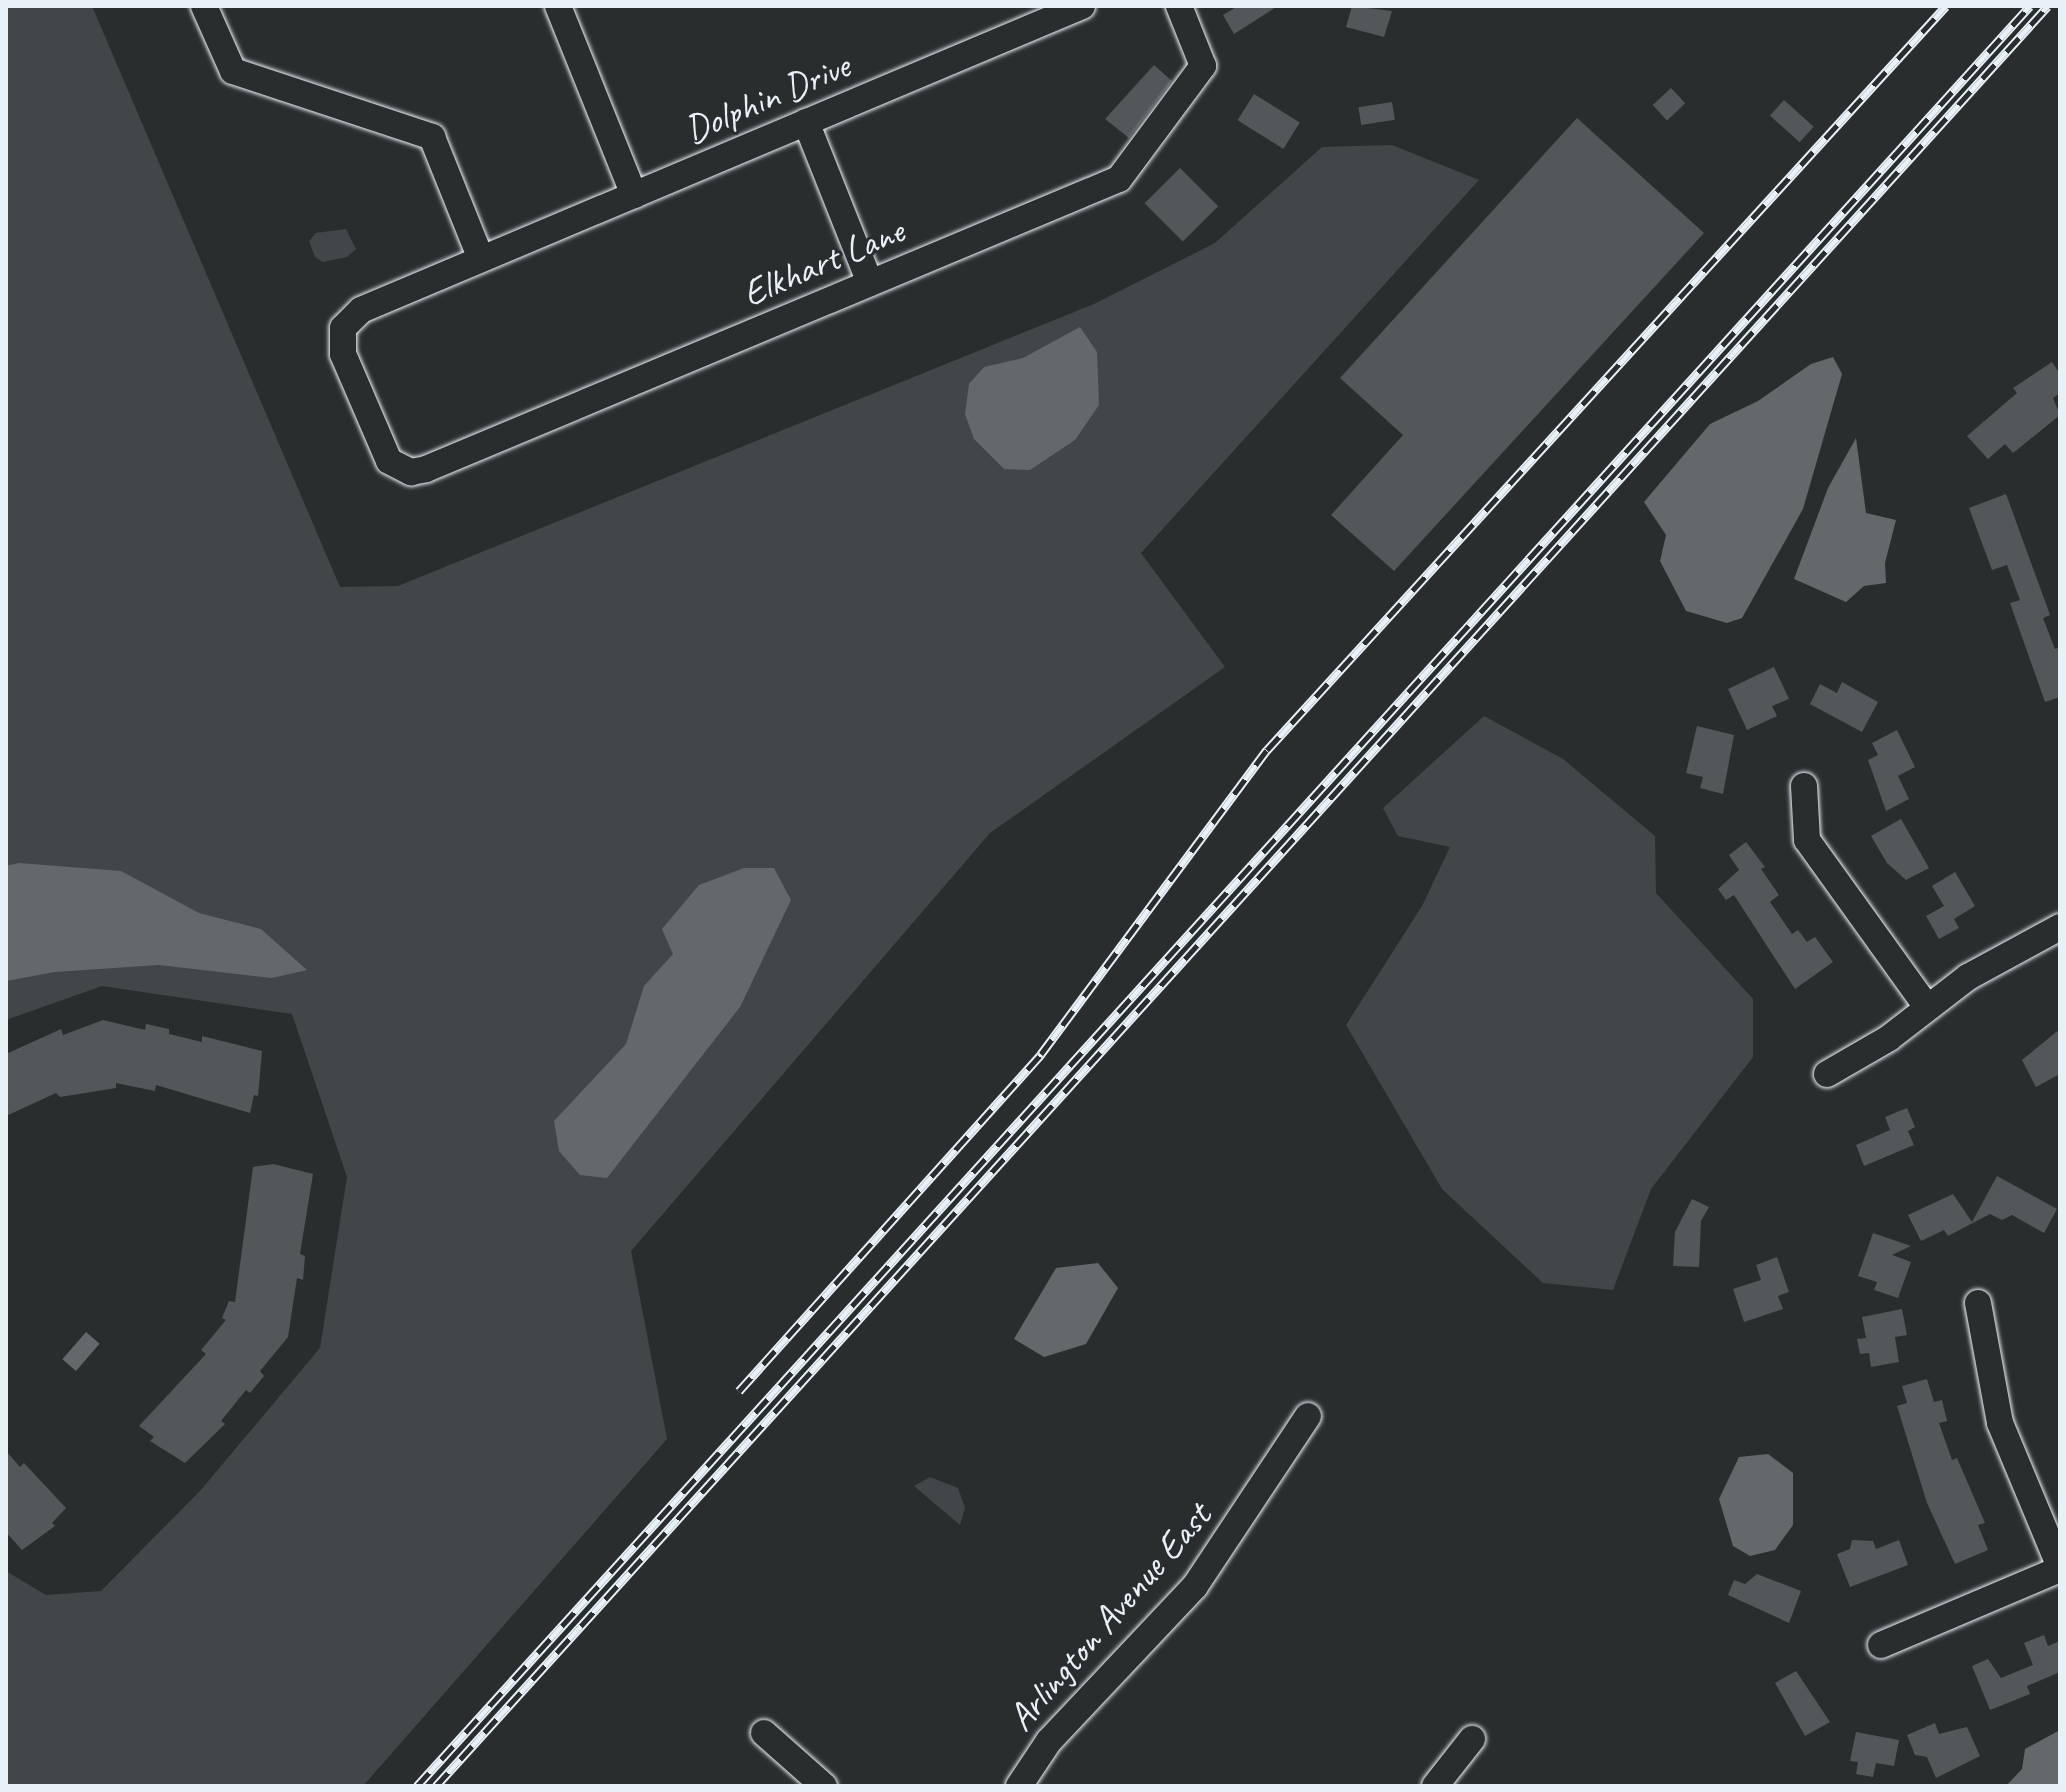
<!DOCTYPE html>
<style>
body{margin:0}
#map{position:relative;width:2066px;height:1792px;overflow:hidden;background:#2a2d2e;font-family:Caveat,sans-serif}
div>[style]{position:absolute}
.green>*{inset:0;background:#424648}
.water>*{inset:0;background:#63686b;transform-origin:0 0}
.building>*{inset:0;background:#535759;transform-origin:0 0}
.roads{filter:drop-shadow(0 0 2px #e8f1f8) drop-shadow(0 0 2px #e8f1f8)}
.minor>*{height:26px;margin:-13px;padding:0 13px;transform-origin:13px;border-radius:13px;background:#2a2d2e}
.rail>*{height:9px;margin-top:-4.5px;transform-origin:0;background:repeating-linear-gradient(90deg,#2a2d2e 0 18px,#e8f1f8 0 36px);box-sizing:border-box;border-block:2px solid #e8f1f8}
span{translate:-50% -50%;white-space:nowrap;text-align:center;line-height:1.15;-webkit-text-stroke:6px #2a2d2e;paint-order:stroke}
.street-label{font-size:38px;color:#e8f1f8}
.frame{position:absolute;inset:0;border:8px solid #e8f1f8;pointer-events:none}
</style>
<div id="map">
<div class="green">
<i style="clip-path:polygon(6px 6px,92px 6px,340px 587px,398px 586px,1094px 304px,1215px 243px,1322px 147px,1392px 145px,1479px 180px,1141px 553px,1225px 667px,990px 833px,631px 1251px,667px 1439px,363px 1786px,6px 1786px,6px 1571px,46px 1595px,101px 1591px,200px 1491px,320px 1348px,347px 1177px,292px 1014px,102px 986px,6px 1020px)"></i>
<i style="clip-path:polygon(346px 229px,356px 249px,347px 257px,323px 262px,315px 257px,309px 241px,316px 233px)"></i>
<i style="clip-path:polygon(1484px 716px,1563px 759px,1655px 836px,1656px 893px,1753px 999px,1753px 1057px,1651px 1189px,1613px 1290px,1543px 1283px,1442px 1189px,1346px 1025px,1422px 906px,1450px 847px,1398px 836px,1383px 808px)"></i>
<i style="clip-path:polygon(930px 1477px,958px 1488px,965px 1508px,960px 1525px,914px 1486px)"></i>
</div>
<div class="water">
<i style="clip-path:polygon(1080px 327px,1097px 352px,1099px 405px,1075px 440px,1030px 470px,1004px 469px,974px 439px,965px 414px,969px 384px,984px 367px,1023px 358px)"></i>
<i style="clip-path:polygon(1833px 357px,1842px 374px,1803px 509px,1742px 618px,1727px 623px,1686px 611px,1660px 561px,1666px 535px,1644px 502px,1710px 424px,1758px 401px,1811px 364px)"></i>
<i style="clip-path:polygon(1856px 438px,1866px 513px,1896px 520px,1885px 563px,1886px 583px,1864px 586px,1846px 602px,1794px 579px,1828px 488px)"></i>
<i style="clip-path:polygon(19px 863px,121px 871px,199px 913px,261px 929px,307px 970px,272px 978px,159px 965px,55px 972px,6px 981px,6px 866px)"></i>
<i style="clip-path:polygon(744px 868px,774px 868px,791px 900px,740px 1007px,607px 1178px,580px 1175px,559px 1151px,554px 1121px,626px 1044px,644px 986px,673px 954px,662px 929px,699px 885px)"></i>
<i style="clip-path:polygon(1098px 1263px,1118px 1288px,1086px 1344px,1044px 1357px,1014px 1339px,1056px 1268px)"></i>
<i style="left:86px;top:1332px;width:18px;height:36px;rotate:41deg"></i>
<i style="clip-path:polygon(1768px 1454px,1793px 1473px,1793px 1525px,1775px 1550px,1750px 1556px,1733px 1546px,1719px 1499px,1739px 1457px)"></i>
<i style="clip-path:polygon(2060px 1730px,2060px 1786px,2006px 1786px,2022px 1769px,2025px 1749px)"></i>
</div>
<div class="building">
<i style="clip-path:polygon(1238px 6px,1278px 6px,1234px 34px,1223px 15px)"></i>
<i style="clip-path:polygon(1352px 6px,1392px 11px,1384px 37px,1346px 27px)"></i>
<i style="clip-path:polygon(1154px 65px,1172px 81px,1129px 138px,1105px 119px)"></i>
<i style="left:1671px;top:88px;width:21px;height:25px;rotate:47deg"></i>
<i style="left:1254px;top:94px;width:54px;height:31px;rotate:32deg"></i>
<i style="left:1784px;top:100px;width:40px;height:21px;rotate:42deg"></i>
<i style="left:1392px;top:102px;width:18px;height:34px;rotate:81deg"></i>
<i style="clip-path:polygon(1577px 118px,1704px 233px,1394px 571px,1331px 515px,1403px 435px,1340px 378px)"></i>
<i style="left:1180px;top:168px;width:54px;height:50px;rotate:45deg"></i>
<i style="clip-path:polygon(2052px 362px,2060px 374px,2060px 393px,2053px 398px,2060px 415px,2013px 453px,2005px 444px,1988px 459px,1967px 436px,2017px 393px,2013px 388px)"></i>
<i style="clip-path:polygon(2006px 494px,2050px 615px,2043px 618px,2055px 649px,2060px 647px,2060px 697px,2045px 702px,2010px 603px,2020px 600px,2007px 565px,1992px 570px,1969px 508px)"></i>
<i style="clip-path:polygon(1774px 667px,1789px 699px,1772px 706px,1777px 716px,1747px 730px,1728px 689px)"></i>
<i style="clip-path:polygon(1842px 682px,1878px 702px,1862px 732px,1810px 704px,1820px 684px,1837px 693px)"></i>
<i style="clip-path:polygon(1697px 726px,1734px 735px,1723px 794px,1700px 788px,1703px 777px,1686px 773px)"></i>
<i style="clip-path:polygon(1897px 730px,1915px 767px,1898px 776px,1909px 799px,1886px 811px,1868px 760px,1878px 755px,1872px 743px)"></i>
<i style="clip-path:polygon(1901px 819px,1929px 868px,1906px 880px,1887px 863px,1871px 836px)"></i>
<i style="clip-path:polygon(1746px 842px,1765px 867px,1761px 869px,1779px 895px,1770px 902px,1792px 934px,1798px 930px,1807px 942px,1815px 937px,1833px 962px,1795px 989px,1734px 895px,1726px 900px,1718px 889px,1739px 870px,1729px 855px)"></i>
<i style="clip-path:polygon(1955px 872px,1975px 906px,1954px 919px,1959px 928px,1939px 939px,1926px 916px,1944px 906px,1932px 886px)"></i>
<i style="clip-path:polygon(103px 1020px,145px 1030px,146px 1024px,169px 1029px,169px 1034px,202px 1042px,202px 1036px,262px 1051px,258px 1096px,254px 1095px,250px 1113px,156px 1085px,155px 1091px,116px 1083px,116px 1088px,60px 1097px,56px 1093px,6px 1116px,6px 1054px,61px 1029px,63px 1035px)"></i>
<i style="clip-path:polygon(2060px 1029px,2060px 1074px,2036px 1087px,2022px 1060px)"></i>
<i style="clip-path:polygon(1907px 1108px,1915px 1127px,1908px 1131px,1914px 1145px,1864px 1166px,1856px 1145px,1890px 1130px,1885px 1117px)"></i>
<i style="clip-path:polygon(273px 1164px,313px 1174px,300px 1254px,305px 1256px,303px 1280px,297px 1278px,288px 1337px,260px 1371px,264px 1376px,250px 1393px,246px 1390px,221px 1421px,225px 1424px,185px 1463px,150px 1441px,154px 1437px,139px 1426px,206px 1354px,201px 1350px,226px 1320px,222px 1318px,229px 1301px,235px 1302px,253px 1167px)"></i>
<i style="clip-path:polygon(1997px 1176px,2057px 1209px,2044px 1233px,2012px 1215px,2002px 1220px,1990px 1214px,1948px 1236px,1944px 1230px,1921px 1241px,1908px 1215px,1953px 1194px,1972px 1222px)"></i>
<i style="clip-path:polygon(1692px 1199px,1709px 1207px,1701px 1221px,1699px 1267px,1673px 1266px,1675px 1232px)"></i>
<i style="clip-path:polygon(1873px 1233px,1911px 1246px,1892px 1255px,1911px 1262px,1898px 1298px,1874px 1290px,1877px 1282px,1858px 1276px)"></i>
<i style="clip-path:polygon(1777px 1257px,1789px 1292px,1778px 1296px,1783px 1309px,1744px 1322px,1733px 1289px,1761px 1280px,1756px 1265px)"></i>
<i style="clip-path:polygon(1902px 1309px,1907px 1335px,1895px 1337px,1899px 1362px,1871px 1367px,1869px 1353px,1860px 1354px,1857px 1339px,1866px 1338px,1862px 1317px)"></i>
<i style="clip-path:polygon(1927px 1379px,1934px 1402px,1942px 1400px,1947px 1421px,1939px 1423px,1952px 1460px,1957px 1458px,1985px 1523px,1978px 1525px,1988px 1550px,1955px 1564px,1927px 1503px,1897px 1406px,1907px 1403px,1902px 1386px)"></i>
<i style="clip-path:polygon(6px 1451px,20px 1467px,24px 1463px,66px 1508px,52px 1523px,55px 1526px,22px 1550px,6px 1532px)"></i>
<i style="clip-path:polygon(1852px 1540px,1873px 1541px,1876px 1549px,1899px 1540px,1908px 1565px,1850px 1587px,1837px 1554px,1850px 1549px)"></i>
<i style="clip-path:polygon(1757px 1574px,1801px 1591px,1789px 1623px,1728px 1595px,1734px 1580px,1745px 1584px)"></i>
<i style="clip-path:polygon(2044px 1635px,2048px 1646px,2060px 1641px,2060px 1672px,2027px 1686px,2030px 1694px,1990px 1710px,1972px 1666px,1988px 1659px,2001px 1678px,2033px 1665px,2024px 1643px)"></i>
<i style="clip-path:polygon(1796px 1671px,1830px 1722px,1805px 1736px,1775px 1683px)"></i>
<i style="clip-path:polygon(1935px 1723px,1939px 1734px,1967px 1727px,1980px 1756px,1936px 1778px,1927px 1757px,1915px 1755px,1907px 1735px)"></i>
<i style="clip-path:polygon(1856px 1732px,1899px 1740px,1894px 1766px,1876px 1763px,1873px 1777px,1856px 1774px,1858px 1762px,1850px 1761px)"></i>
</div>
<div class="roads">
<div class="minor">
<i style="left:204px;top:6px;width:71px;rotate:66deg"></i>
<i style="left:233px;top:71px;width:210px;rotate:18.3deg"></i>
<i style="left:432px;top:137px;width:131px;rotate:68.1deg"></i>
<i style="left:558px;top:6px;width:204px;rotate:68.1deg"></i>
<i style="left:1082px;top:6px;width:782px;rotate:157.14deg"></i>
<i style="left:361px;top:310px;width:25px;rotate:135deg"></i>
<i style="left:343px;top:328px;width:26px;rotate:90deg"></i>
<i style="left:343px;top:354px;width:116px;rotate:66.7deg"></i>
<i style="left:389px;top:461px;width:25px;rotate:27deg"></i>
<i style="left:411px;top:472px;width:15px;rotate:-11deg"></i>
<i style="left:426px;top:469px;width:751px;rotate:-22.71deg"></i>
<i style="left:1119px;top:179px;width:141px;rotate:-53.4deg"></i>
<i style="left:1203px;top:66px;width:65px;rotate:-111.8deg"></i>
<i style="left:806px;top:122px;width:173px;rotate:68.3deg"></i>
<i style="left:1804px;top:786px;width:54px;rotate:86.8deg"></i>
<i style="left:1807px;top:840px;width:206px;rotate:54.3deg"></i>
<i style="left:1827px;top:1074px;width:72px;rotate:-30.1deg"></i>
<i style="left:1889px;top:1038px;width:100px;rotate:-37.7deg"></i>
<i style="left:1968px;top:977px;width:105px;rotate:-28.5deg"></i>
<i style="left:1978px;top:1303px;width:122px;rotate:79.6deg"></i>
<i style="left:2000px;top:1423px;width:156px;rotate:67.4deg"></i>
<i style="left:1881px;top:1645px;width:194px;rotate:-23deg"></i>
<i style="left:764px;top:1733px;width:80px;rotate:41.5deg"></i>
<i style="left:1019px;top:1786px;width:54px;rotate:-56.3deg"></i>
<i style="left:1049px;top:1741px;width:213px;rotate:-46.7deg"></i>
<i style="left:1195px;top:1586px;width:204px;rotate:-56.4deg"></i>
<i style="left:1435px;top:1786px;width:60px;rotate:-51.8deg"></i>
</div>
</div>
<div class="rail">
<i style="left:739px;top:1391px;width:453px;rotate:-48.1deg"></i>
<i style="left:1041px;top:1054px;width:379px;rotate:-53.4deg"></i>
<i style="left:1267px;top:750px;width:1007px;rotate:-47.62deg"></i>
<i style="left:417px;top:1786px;width:2402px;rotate:-47.82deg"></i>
<i style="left:436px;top:1786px;width:2401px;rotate:-47.84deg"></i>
</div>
<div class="street-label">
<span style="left:767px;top:98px;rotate:-23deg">Dolphin Drive</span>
<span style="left:823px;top:262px;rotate:-23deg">Elkhart Lane</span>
<span style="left:1109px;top:1617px;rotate:-49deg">Arlington Avenue East</span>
</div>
<div class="frame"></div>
</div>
